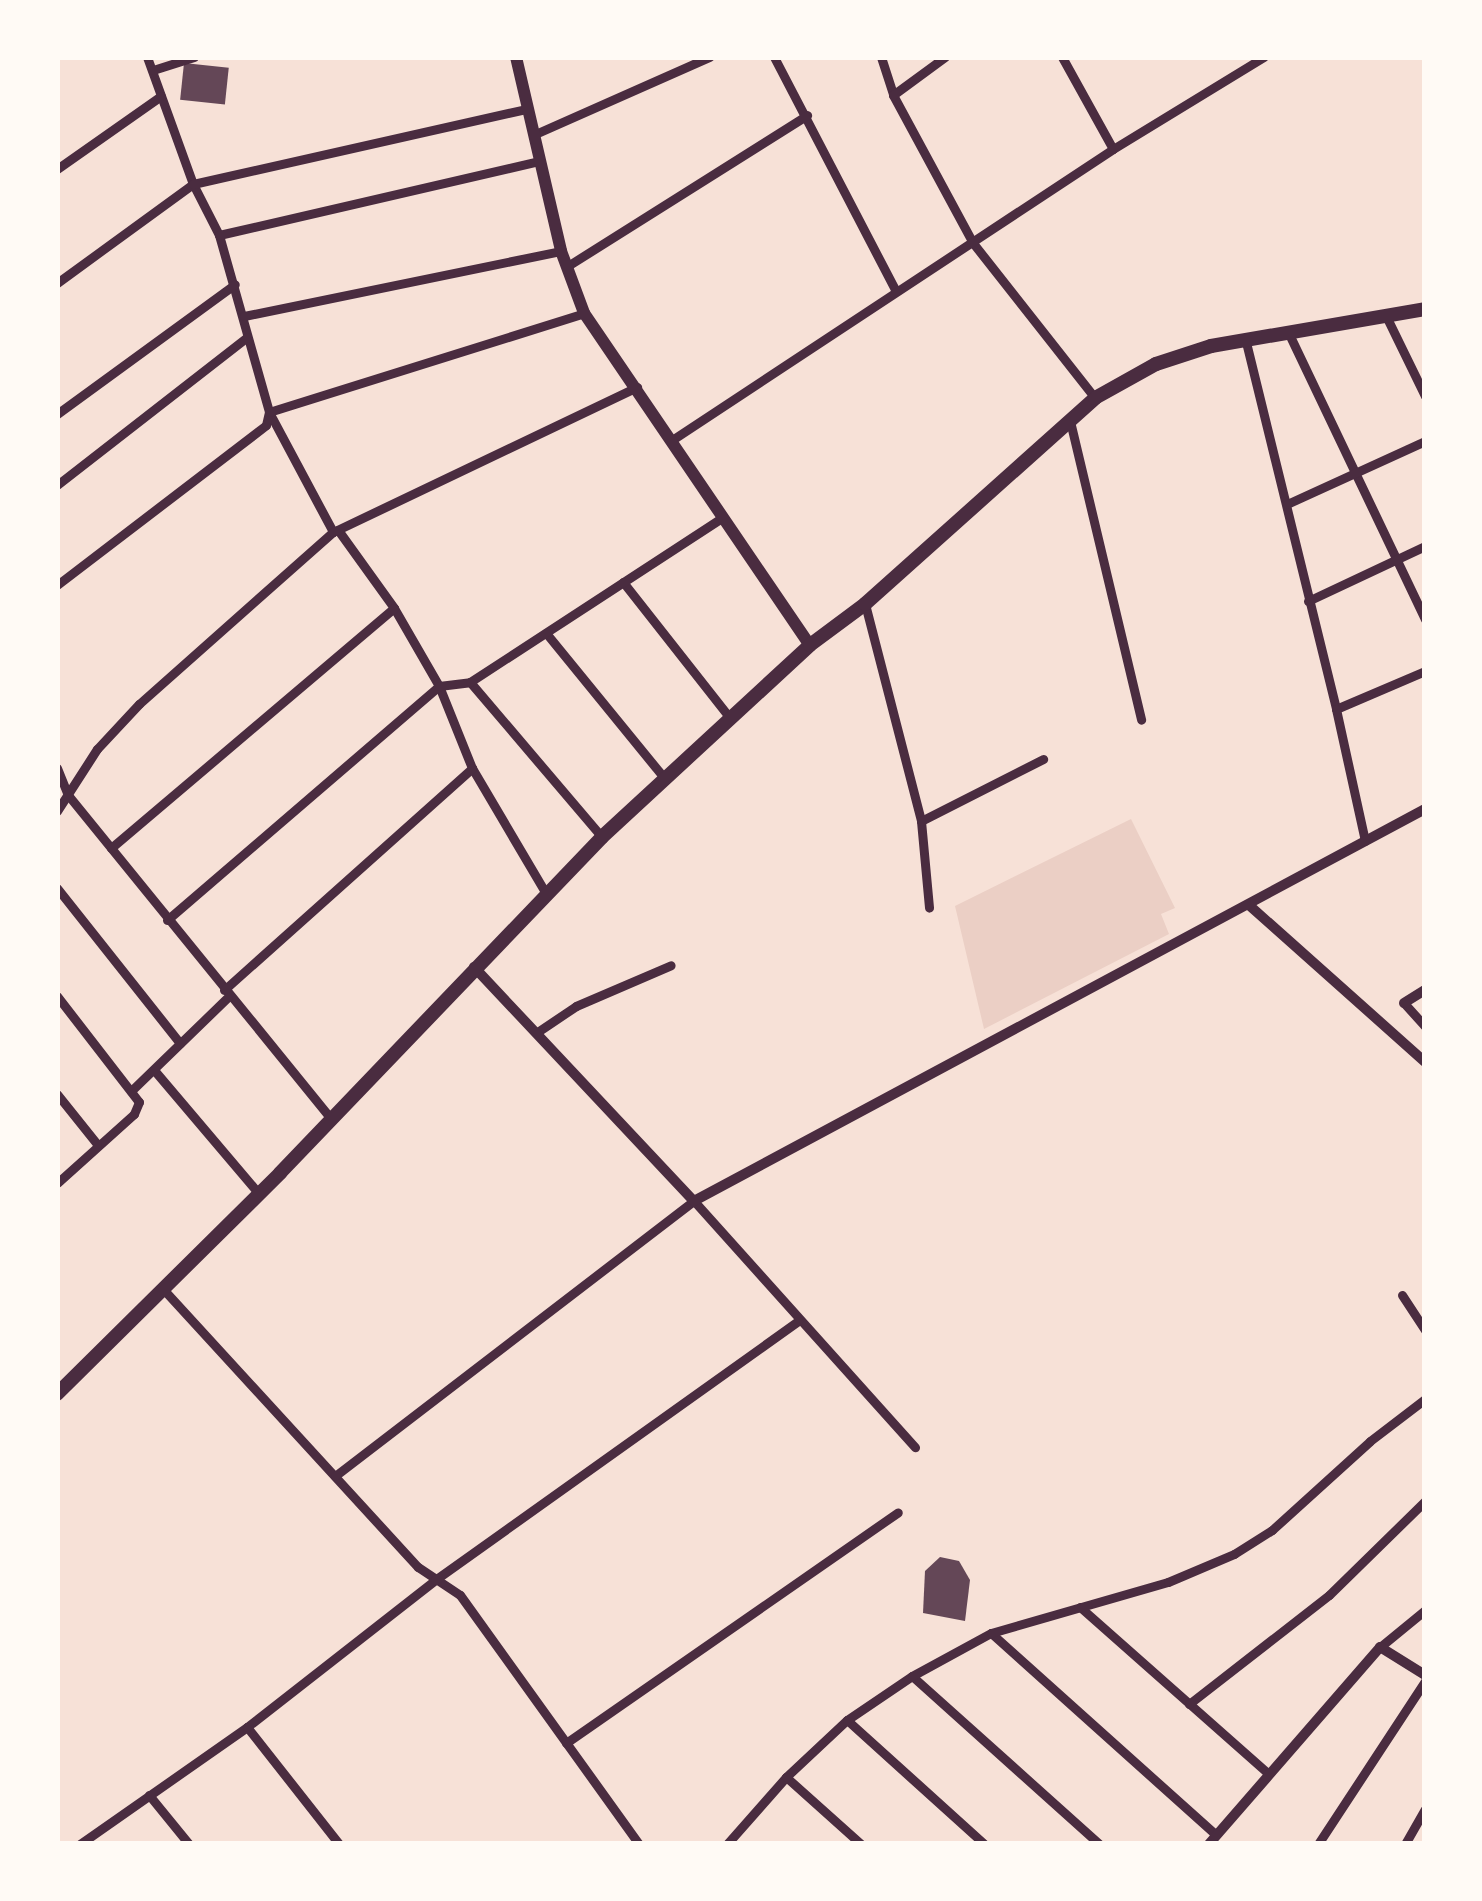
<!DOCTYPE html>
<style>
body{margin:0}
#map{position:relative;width:1482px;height:1901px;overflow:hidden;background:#f7e1d7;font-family:"PT Serif",serif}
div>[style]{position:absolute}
.green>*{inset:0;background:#ebcfc5}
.building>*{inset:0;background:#644757;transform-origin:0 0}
.minor>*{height:9px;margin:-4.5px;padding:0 4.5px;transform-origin:4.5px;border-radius:4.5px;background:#4a2c40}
.tertiary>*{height:10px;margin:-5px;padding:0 5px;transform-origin:5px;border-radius:5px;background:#4a2c40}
.secondary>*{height:12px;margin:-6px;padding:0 6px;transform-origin:6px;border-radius:6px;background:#4a2c40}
.primary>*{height:14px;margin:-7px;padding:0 7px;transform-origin:7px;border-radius:7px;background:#4a2c40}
span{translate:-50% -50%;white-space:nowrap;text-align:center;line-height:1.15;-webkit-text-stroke:12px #fffaf5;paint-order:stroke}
.frame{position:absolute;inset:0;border:60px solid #fffaf5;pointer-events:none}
</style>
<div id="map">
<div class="green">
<i style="clip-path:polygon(1131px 819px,1175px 908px,1161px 914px,1169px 934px,984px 1029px,955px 906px)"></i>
</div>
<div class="building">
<i style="left:184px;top:63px;width:45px;height:37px;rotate:6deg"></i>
<i style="clip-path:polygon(940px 1557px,959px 1561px,970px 1580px,965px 1621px,923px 1613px,925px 1571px)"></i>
</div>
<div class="minor">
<i style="left:147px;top:57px;width:135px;rotate:70.1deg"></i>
<i style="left:193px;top:184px;width:57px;rotate:63deg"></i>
<i style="left:219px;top:235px;width:184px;rotate:74.2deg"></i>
<i style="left:269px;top:412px;width:136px;rotate:61.9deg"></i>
<i style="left:774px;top:57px;width:264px;rotate:62.5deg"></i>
<i style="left:881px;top:57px;width:40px;rotate:72deg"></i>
<i style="left:893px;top:95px;width:168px;rotate:61.6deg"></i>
<i style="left:973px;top:243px;width:197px;rotate:51.8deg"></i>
<i style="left:1062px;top:57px;width:105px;rotate:61deg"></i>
<i style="left:153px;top:70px;width:43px;rotate:-17.6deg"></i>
<i style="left:893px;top:95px;width:64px;rotate:-36.2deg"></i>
<i style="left:533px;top:135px;width:193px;rotate:-23.9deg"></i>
<i style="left:57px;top:169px;width:127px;rotate:-35.1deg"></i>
<i style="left:219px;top:235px;width:328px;rotate:-13deg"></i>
<i style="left:566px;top:267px;width:285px;rotate:-32.2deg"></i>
<i style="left:57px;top:283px;width:168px;rotate:-36.1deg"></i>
<i style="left:193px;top:184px;width:341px;rotate:-12.7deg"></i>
<i style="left:244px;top:316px;width:324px;rotate:-11.6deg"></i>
<i style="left:1386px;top:316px;width:89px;rotate:64deg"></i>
<i style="left:1289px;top:334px;width:316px;rotate:64.5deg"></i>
<i style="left:1245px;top:338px;width:382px;rotate:76.2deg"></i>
<i style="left:1336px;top:709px;width:97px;rotate:-23.1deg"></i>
<i style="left:57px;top:414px;width:220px;rotate:-36.1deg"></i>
<i style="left:1070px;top:421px;width:307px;rotate:76.6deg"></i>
<i style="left:672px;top:440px;width:528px;rotate:-33.42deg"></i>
<i style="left:1113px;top:149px;width:177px;rotate:-31.4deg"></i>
<i style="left:57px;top:485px;width:241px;rotate:-37.9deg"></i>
<i style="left:1287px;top:504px;width:152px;rotate:-24.5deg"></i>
<i style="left:338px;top:530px;width:96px;rotate:54.3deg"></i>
<i style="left:394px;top:608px;width:90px;rotate:60deg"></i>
<i style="left:439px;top:686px;width:88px;rotate:68.1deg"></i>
<i style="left:472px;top:768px;width:144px;rotate:59.5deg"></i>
<i style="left:623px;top:582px;width:173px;rotate:51.8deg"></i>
<i style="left:57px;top:585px;width:263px;rotate:-37.4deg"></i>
<i style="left:266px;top:425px;width:13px;rotate:-77deg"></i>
<i style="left:269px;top:412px;width:330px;rotate:-17.4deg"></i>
<i style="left:1308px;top:601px;width:129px;rotate:-25.2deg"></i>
<i style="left:865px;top:604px;width:224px;rotate:75.5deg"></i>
<i style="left:921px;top:821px;width:87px;rotate:84.7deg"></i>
<i style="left:546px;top:633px;width:188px;rotate:50.8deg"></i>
<i style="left:470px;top:682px;width:204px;rotate:49.6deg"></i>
<i style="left:1336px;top:709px;width:135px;rotate:77.6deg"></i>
<i style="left:57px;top:768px;width:29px;rotate:68deg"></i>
<i style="left:68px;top:795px;width:415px;rotate:50.9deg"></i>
<i style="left:57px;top:811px;width:74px;rotate:-57.2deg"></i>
<i style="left:97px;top:749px;width:62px;rotate:-47deg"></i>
<i style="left:139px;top:704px;width:259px;rotate:-41.6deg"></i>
<i style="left:333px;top:532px;width:337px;rotate:-25.5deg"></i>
<i style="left:921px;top:821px;width:137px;rotate:-26.9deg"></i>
<i style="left:111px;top:848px;width:371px;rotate:-40.3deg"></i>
<i style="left:57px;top:888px;width:198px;rotate:51.6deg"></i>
<i style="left:167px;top:920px;width:359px;rotate:-40.7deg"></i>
<i style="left:439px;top:686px;width:31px;rotate:-7deg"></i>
<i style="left:470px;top:682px;width:301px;rotate:-33.1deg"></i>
<i style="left:224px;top:990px;width:333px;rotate:-41.8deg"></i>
<i style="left:57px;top:996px;width:134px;rotate:52.3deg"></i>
<i style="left:139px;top:1102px;width:13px;rotate:113deg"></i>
<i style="left:134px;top:1114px;width:103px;rotate:138.1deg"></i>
<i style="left:1404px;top:1003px;width:31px;rotate:48deg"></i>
<i style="left:536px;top:1033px;width:48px;rotate:-34deg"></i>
<i style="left:576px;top:1006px;width:103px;rotate:-23.3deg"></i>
<i style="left:154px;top:1070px;width:162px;rotate:49.7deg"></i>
<i style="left:131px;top:1091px;width:135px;rotate:-44.1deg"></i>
<i style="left:57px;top:1094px;width:64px;rotate:51.3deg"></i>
<i style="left:164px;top:1290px;width:376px;rotate:47.5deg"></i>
<i style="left:418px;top:1567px;width:50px;rotate:33.7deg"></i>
<i style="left:460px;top:1595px;width:307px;rotate:54.3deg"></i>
<i style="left:1402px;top:1295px;width:42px;rotate:56.7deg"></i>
<i style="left:335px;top:1476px;width:452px;rotate:-37.5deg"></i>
<i style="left:694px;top:1201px;width:331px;rotate:48.1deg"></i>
<i style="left:1080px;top:1607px;width:252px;rotate:41.5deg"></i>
<i style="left:991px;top:1633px;width:302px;rotate:41.9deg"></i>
<i style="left:1380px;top:1647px;width:58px;rotate:-39.4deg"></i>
<i style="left:912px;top:1676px;width:251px;rotate:41.9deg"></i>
<i style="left:1189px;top:1704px;width:177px;rotate:-37.9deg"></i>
<i style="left:1329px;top:1595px;width:134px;rotate:-44.4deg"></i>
<i style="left:847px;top:1720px;width:185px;rotate:42.1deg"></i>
<i style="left:247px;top:1727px;width:149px;rotate:51.8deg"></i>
<i style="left:566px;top:1743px;width:404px;rotate:-34.8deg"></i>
<i style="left:786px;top:1777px;width:101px;rotate:41.8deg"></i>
<i style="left:149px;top:1795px;width:63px;rotate:50.8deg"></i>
<i style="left:80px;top:1844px;width:204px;rotate:-35deg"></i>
<i style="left:247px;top:1727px;width:239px;rotate:-38deg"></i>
<i style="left:435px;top:1580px;width:446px;rotate:-35.5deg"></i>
<i style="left:727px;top:1844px;width:89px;rotate:-48.6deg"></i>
<i style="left:786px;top:1777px;width:83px;rotate:-43.1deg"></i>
<i style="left:847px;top:1720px;width:78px;rotate:-34.1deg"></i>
<i style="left:912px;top:1676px;width:90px;rotate:-28.6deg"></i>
<i style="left:991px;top:1633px;width:184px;rotate:-16.1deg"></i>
<i style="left:1168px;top:1582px;width:72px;rotate:-23deg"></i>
<i style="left:1234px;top:1554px;width:45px;rotate:-32.3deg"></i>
<i style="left:1272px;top:1530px;width:132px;rotate:-42.2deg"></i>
<i style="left:1370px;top:1441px;width:69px;rotate:-37.4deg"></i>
<i style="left:1318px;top:1844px;width:195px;rotate:-56.7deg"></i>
<i style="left:1405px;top:1844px;width:40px;rotate:-60.3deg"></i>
</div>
<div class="tertiary">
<i style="left:1250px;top:906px;width:234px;rotate:41.7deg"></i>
<i style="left:474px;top:967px;width:321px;rotate:46.8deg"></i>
<i style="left:694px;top:1201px;width:829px;rotate:-28.2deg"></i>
<i style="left:1404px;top:1003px;width:25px;rotate:-32deg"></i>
<i style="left:1209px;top:1844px;width:261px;rotate:-49deg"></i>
<i style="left:1380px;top:1647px;width:53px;rotate:31.9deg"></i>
</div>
<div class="secondary">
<i style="left:516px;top:57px;width:199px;rotate:76.9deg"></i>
<i style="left:561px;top:251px;width:66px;rotate:69.6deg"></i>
<i style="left:584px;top:313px;width:402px;rotate:55.8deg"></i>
</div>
<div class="primary">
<i style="left:57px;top:1394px;width:314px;rotate:-44.7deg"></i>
<i style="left:280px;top:1173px;width:465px;rotate:-46.2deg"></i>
<i style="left:602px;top:837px;width:283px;rotate:-42.7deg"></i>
<i style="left:810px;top:645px;width:69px;rotate:-36.7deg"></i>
<i style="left:865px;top:604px;width:309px;rotate:-41.8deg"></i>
<i style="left:1095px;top:398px;width:70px;rotate:-29.1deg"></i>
<i style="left:1156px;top:364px;width:58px;rotate:-18.1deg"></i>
<i style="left:1211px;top:346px;width:217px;rotate:-9.8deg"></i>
</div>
<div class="frame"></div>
</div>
